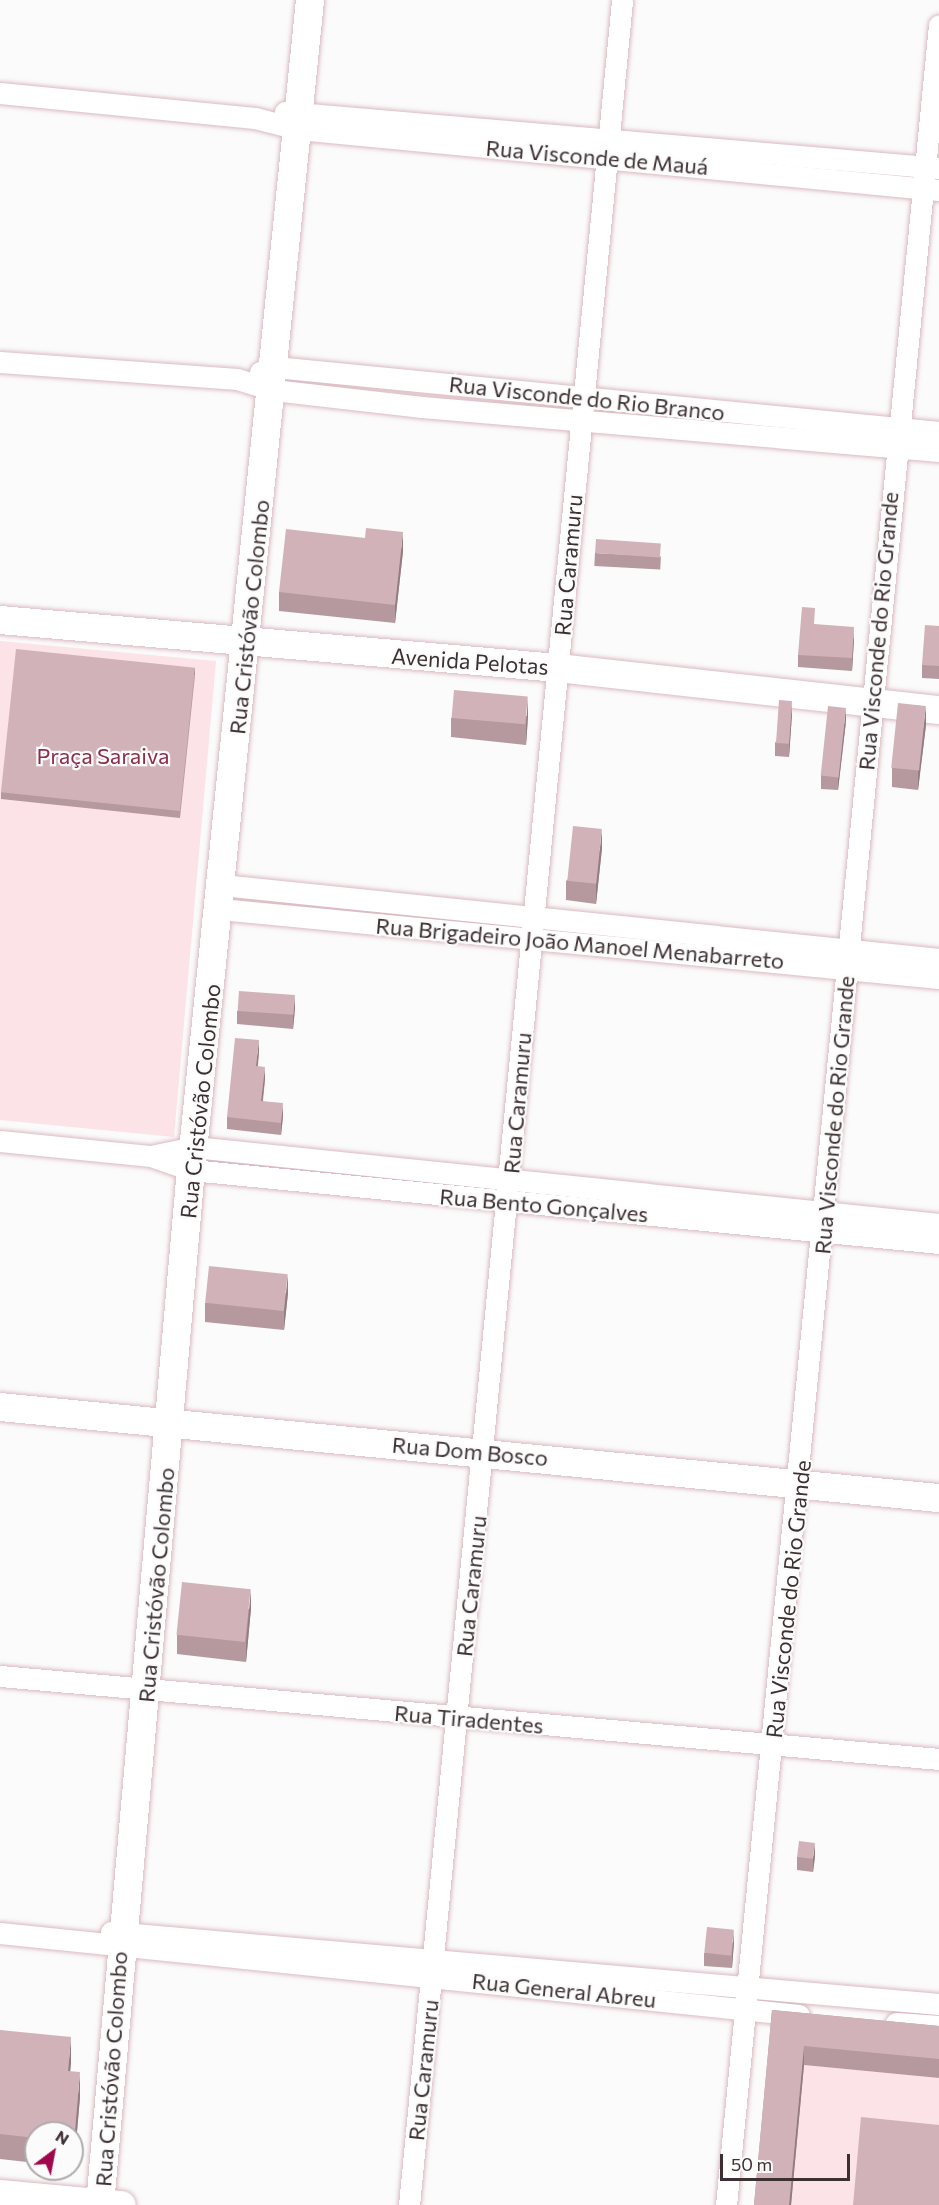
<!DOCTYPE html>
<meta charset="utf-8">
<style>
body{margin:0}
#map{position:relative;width:939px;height:2205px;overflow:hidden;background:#fbfbfb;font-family:Commissioner,sans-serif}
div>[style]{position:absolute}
.green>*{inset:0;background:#fbe3e8}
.roads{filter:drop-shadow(0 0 2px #dbbac1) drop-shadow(0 0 2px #dbbac1)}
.street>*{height:21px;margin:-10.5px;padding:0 10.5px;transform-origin:10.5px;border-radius:10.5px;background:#fff}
.secondary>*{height:28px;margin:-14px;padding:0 14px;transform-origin:14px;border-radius:14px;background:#fff}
.wall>*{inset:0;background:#b5999f;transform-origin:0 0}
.shaded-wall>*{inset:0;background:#937d82;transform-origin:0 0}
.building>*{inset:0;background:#d2b2b9;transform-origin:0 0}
span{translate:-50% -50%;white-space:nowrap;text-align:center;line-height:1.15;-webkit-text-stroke:4.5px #fbfbfb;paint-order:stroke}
.street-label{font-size:22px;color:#3d3033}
.park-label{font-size:22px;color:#8d2c4d}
.north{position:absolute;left:24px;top:2121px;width:60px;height:60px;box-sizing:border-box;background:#fbfbfb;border:2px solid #afaaab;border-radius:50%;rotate:32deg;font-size:16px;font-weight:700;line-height:24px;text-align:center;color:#3d3033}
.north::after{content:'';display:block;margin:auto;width:21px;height:27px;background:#a0074d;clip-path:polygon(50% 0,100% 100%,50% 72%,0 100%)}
.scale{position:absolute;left:720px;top:2154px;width:130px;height:27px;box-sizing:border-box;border:3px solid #3d3033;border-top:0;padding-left:8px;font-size:18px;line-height:21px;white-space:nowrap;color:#3d3033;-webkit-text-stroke:4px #fbfbfb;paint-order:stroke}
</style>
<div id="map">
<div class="green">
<i style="clip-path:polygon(0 641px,216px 661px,174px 1137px,0 1120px)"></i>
<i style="clip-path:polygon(804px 2065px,939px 2078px,939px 2144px,855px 2205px,791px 2205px)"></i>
</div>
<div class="roads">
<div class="street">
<i style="left:0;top:93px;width:256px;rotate:5.6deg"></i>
<i style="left:255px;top:118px;width:44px;rotate:14.3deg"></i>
<i style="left:298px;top:129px;width:644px;rotate:5.44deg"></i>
<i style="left:285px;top:112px;width:656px;rotate:4.89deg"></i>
<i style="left:0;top:362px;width:238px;rotate:4.1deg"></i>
<i style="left:237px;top:379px;width:38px;rotate:17deg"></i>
<i style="left:273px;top:390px;width:150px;rotate:6.5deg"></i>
<i style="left:422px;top:407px;width:519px;rotate:4.86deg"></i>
<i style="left:260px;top:372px;width:16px;rotate:-18deg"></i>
<i style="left:275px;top:367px;width:667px;rotate:5.59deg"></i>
<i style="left:222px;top:885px;width:721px;rotate:5.89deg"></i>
<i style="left:220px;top:909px;width:722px;rotate:5.48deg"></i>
<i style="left:0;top:1141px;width:152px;rotate:5.7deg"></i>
<i style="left:151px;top:1156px;width:42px;rotate:19.3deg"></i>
<i style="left:191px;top:1170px;width:752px;rotate:5.57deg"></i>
<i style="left:151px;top:1156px;width:44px;rotate:-11.8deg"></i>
<i style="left:194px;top:1147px;width:749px;rotate:5.9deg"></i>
<i style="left:0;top:1676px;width:943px;rotate:5.05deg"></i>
<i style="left:111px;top:1932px;width:831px;rotate:4.97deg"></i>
<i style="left:0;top:1933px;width:803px;rotate:5.86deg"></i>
<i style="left:896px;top:2023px;width:43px;rotate:4deg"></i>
<i style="left:409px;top:2205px;width:2215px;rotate:-84.48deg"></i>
<i style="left:726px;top:2205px;width:2190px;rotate:-84.42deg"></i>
</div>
<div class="secondary">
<i style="left:0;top:620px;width:560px;rotate:4.92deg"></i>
<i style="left:558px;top:668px;width:383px;rotate:6.3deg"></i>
<i style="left:0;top:1407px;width:943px;rotate:5.54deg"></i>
<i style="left:0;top:2194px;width:122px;rotate:5.2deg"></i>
<i style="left:100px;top:2205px;width:1039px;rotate:-84.98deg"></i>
<i style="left:191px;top:1170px;width:1176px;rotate:-84.19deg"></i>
</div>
</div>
<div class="wall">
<i style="clip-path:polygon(403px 551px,395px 623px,279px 611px,279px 592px)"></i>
<i style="left:595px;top:553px;width:66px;height:13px;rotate:3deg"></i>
<i style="clip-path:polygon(815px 624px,854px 639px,852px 671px,798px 667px,798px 655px)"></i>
<i style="clip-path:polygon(939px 626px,939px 679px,922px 678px,922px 665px)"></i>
<i style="clip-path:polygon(195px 675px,180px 818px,1px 799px,1px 792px)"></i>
<i style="clip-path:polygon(792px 714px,789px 757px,775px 756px,775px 743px)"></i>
<i style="clip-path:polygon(528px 716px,526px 745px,451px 737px,451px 718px)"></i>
<i style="clip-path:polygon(846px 721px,838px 790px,821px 789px,821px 776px)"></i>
<i style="clip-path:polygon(926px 725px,918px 790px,892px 787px,892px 768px)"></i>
<i style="clip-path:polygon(602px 848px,596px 904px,566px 900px,566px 881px)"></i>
<i style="clip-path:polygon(295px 1008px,293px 1029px,237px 1024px,237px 1011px)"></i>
<i style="clip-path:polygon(259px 1052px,258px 1066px,265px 1079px,263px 1101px,283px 1116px,281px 1135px,227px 1129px,227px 1117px)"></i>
<i style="clip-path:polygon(288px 1293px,284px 1330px,205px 1322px,205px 1303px)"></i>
<i style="clip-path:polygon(251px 1608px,246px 1662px,177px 1654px,177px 1635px)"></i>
<i style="clip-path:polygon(815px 1856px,813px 1872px,797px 1870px,797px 1857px)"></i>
<i style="clip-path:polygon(734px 1942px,732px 1968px,704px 1966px,704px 1953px)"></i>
<i style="clip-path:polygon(772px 2010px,939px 2026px,939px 2078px,804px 2065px,791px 2205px,754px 2205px)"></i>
<i style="clip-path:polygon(0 2030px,71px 2062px,70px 2071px,80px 2097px,74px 2166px,72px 2166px,72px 2133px,36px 2133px,36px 2163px,0 2159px)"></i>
</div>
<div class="shaded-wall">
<i style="clip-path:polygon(403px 532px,403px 551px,395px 623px,395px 605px)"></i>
<i style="clip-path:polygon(854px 627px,854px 639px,852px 671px,852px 658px)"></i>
<i style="left:195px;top:668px;width:7px;height:144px;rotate:90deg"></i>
<i style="clip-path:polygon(528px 697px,528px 716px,526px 745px,526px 726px)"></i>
<i style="clip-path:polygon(792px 701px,792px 714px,789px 757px,789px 744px)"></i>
<i style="clip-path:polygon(926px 706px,926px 725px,918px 790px,918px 771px)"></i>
<i style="clip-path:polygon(846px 708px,846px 721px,838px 790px,838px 778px)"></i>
<i style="clip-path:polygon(602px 829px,602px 848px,596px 904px,596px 885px)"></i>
<i style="clip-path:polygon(295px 995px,295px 1008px,293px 1029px,293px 1016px)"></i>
<i style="clip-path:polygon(259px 1040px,259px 1052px,256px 1078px,256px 1066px)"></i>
<i style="clip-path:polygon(265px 1067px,265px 1079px,261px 1113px,261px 1101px)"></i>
<i style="clip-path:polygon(283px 1103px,283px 1116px,281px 1135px,281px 1123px)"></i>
<i style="clip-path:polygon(288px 1274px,288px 1293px,284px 1330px,284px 1311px)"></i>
<i style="clip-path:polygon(251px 1589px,251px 1608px,246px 1662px,246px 1643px)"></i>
<i style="clip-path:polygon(815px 1843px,815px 1856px,813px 1872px,813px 1859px)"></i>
<i style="clip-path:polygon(734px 1930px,734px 1942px,732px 1968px,732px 1956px)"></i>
<i style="clip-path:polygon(71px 2037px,71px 2062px,68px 2096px,68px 2071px)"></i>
<i style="clip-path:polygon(804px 2046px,804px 2065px,791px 2205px,789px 2205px)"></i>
<i style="clip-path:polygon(80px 2072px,80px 2097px,74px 2166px,74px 2142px)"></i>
</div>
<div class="building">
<i style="clip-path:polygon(366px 528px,403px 532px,395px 605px,279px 592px,286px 529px,365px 538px)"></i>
<i style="left:596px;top:539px;width:65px;height:14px;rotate:4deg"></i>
<i style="clip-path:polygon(802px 607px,815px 608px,814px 624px,854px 627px,852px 658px,798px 655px)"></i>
<i style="clip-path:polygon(925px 625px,939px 626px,939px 666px,922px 665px)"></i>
<i style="left:16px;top:649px;width:180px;height:144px;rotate:6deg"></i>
<i style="left:454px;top:690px;width:74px;height:28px;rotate:5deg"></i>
<i style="left:779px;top:700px;width:13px;height:43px;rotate:4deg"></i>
<i style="left:898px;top:703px;width:28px;height:65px;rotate:6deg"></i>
<i style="left:828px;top:706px;width:18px;height:70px;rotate:6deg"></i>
<i style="left:573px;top:826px;width:29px;height:55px;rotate:6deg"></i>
<i style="left:239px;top:991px;width:56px;height:20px;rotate:4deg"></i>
<i style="clip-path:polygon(235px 1038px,259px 1040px,256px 1066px,265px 1067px,261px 1101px,283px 1103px,281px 1123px,227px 1117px)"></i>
<i style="left:209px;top:1266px;width:79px;height:37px;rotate:6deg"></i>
<i style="left:182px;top:1582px;width:69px;height:53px;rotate:6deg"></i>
<i style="left:799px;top:1841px;width:16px;height:16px;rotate:7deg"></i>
<i style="left:707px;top:1927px;width:27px;height:26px;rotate:6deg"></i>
<i style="clip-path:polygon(772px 2010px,939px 2026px,939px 2059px,804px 2046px,789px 2205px,754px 2205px)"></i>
<i style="clip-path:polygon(0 2030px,71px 2037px,68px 2071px,80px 2072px,74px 2142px,72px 2141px,72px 2133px,36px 2133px,36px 2138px,0 2134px)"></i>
<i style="clip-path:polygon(861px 2117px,939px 2125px,939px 2205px,853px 2205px)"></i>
</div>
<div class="street-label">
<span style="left:597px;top:157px;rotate:5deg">Rua Visconde de Mauá</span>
<span style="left:587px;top:398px;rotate:6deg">Rua Visconde do Rio Branco</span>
<span style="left:568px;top:565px;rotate:-85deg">Rua Caramuru</span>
<span style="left:249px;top:617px;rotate:-84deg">Rua Cristóvão Colombo</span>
<span style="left:878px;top:631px;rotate:-85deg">Rua Visconde do Rio Grande</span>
<span style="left:470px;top:661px;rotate:4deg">Avenida Pelotas</span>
<span style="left:580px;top:943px;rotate:5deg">Rua Brigadeiro João Manoel Menabarreto</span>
<span style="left:200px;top:1101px;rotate:-84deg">Rua Cristóvão Colombo</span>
<span style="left:517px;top:1103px;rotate:-85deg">Rua Caramuru</span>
<span style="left:834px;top:1115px;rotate:-85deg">Rua Visconde do Rio Grande</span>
<span style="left:544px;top:1205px;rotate:5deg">Rua Bento Gonçalves</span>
<span style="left:470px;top:1451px;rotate:5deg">Rua Dom Bosco</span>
<span style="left:156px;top:1585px;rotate:-85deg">Rua Cristóvão Colombo</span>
<span style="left:471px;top:1586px;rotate:-84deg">Rua Caramuru</span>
<span style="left:788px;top:1599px;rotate:-84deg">Rua Visconde do Rio Grande</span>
<span style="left:469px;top:1719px;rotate:5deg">Rua Tiradentes</span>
<span style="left:564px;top:1990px;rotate:6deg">Rua General Abreu</span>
<span style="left:111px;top:2069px;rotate:-86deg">Rua Cristóvão Colombo</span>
<span style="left:423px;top:2070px;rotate:-84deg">Rua Caramuru</span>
</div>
<div class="park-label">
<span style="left:103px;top:756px">Praça Saraiva</span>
</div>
<div class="north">N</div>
<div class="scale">50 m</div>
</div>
